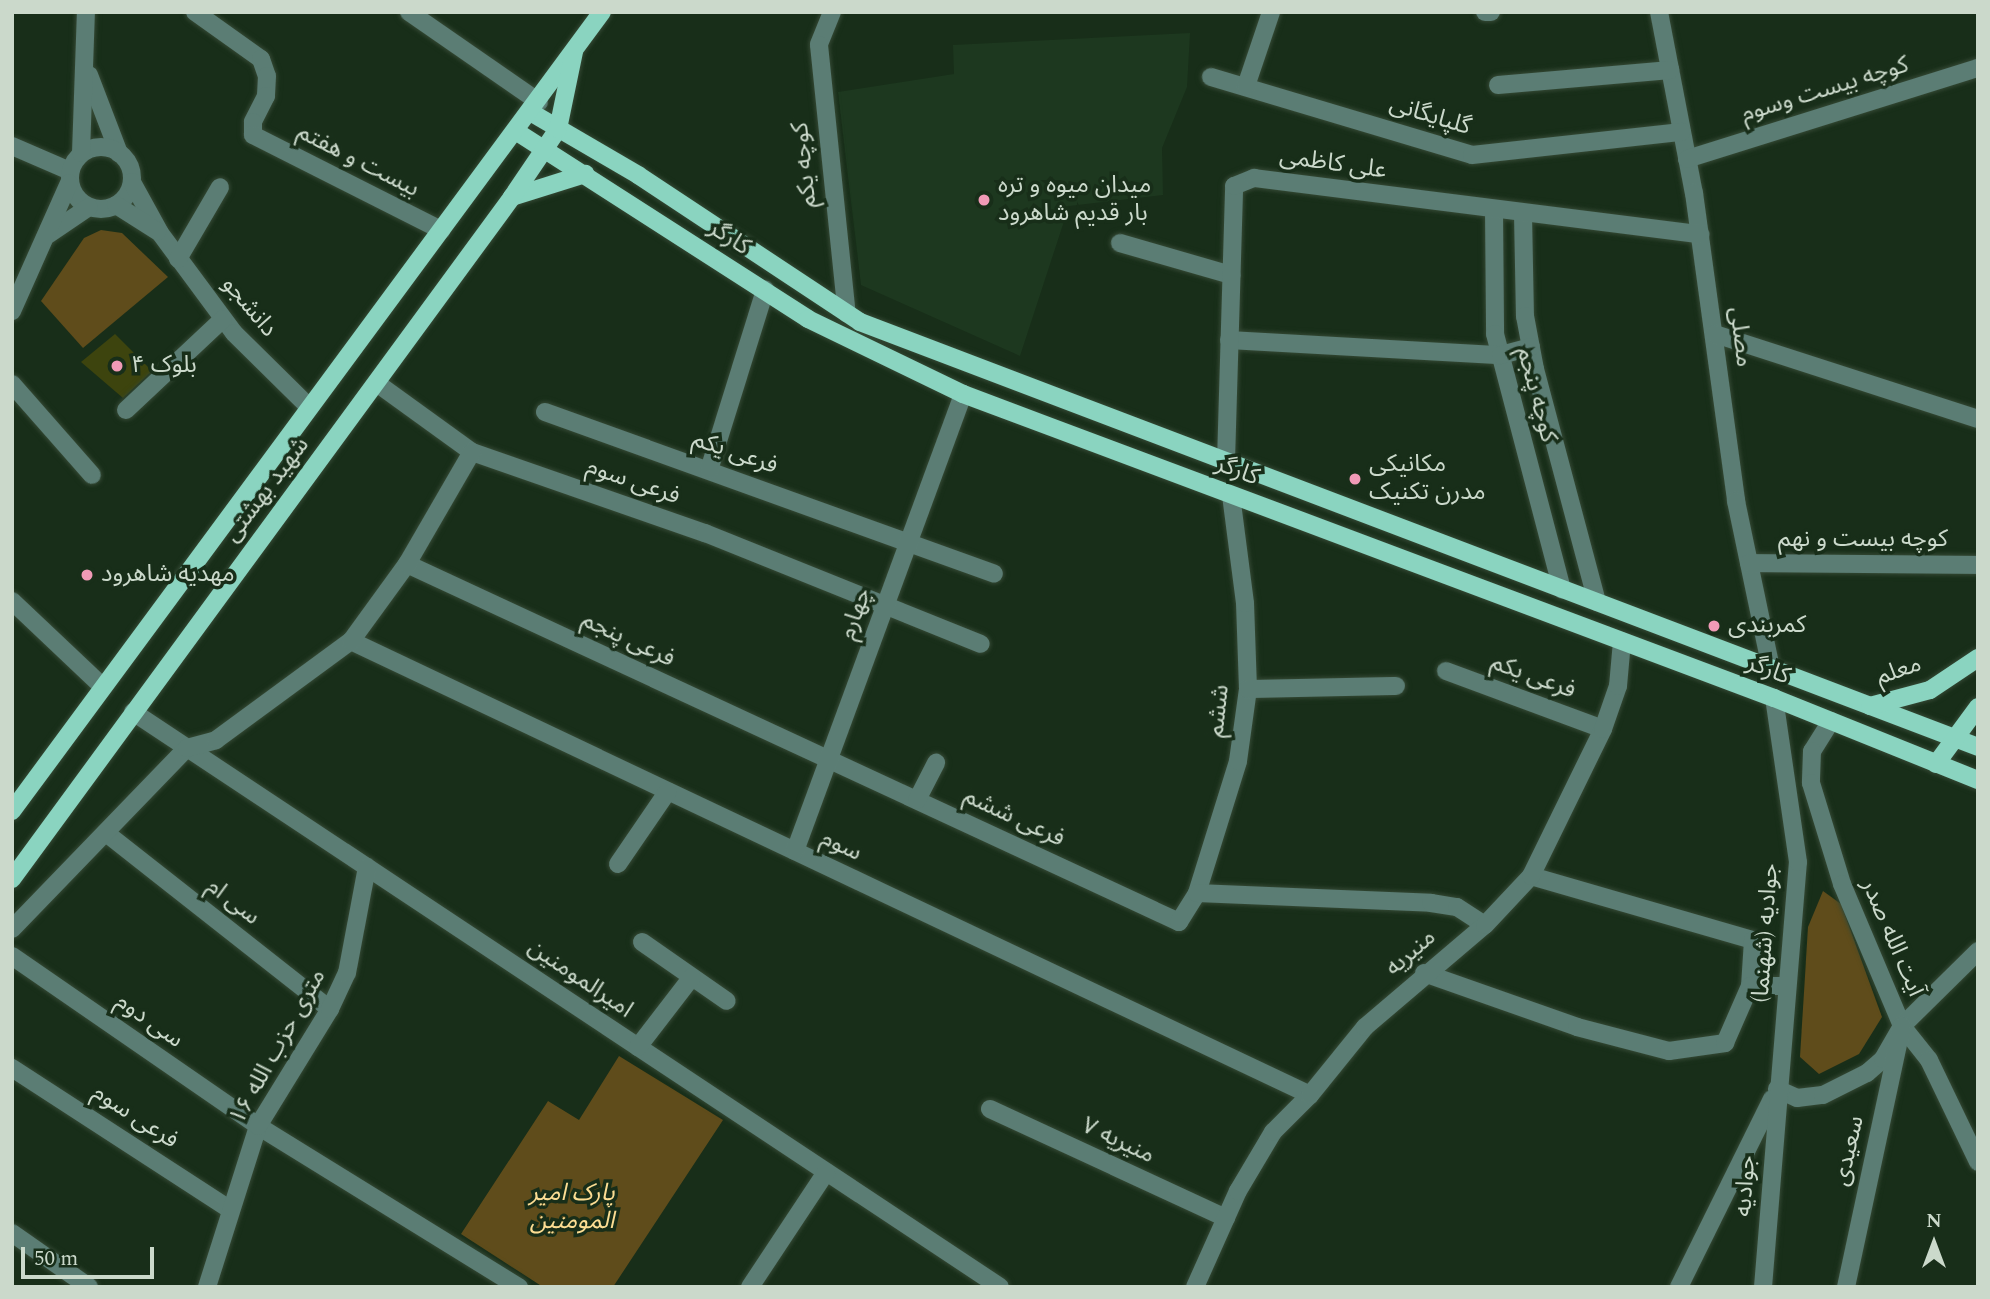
<!DOCTYPE html>
<meta charset="utf-8">
<style>
body{margin:0}
#map{position:relative;width:1990px;height:1299px;overflow:hidden;background:#182e19;font-family:Spectral,"Noto Sans Arabic",serif}
div>[style]{position:absolute}
.built>*{inset:0;background:#1d381f}
.green>*{inset:0;background:#5f4c1b}
.building>*{inset:0;background:#3d440e}
.roads{filter:drop-shadow(0 0 2px #354935) drop-shadow(0 0 2px #354935)}
.minor>*{height:18px;margin:-9px;padding:0 9px;transform-origin:9px;border-radius:9px;background:#5b7d74}
.minor>.ring{margin:-9px;padding:0;box-sizing:content-box;background:none;border:18px solid #5b7d74;border-radius:50%}
.major>*{height:18px;margin:-9px;padding:0 9px;transform-origin:9px;border-radius:9px;background:#8ad4c0}
.dots>*{width:19px;height:19px;translate:-50% -50%;box-sizing:border-box;border:4px solid #182e19;border-radius:50%}
span{translate:-50% -50%;white-space:nowrap;text-align:center;line-height:1.15;-webkit-text-stroke:7px #182e19;paint-order:stroke}
.street-label{font-size:24px;color:#cbd9cb}
.poi-label{font-size:24px;color:#cbd9cb}
.left{translate:0 -50%;text-align:left}
.park-label{font-size:24px;color:#fcdd93;font-style:italic}
.frame{position:absolute;inset:0;border:14px solid #cbd9cb;pointer-events:none}
.north{position:absolute;left:1899px;top:1208px;width:70px;height:70px;-webkit-text-stroke:5px #182e19;paint-order:stroke;rotate:0deg;font-size:19px;font-weight:700;line-height:28px;text-align:center;color:#cbd9cb}
.north::after{content:'';display:block;margin:auto;width:24px;height:32px;background:#cbd9cb;clip-path:polygon(50% 0,100% 100%,50% 72%,0 100%)}
.scale{position:absolute;left:21px;top:1247px;width:133px;height:32px;box-sizing:border-box;border:4px solid #cbd9cb;border-top:0;padding-left:9px;font-size:21px;line-height:24px;white-space:nowrap;color:#cbd9cb;-webkit-text-stroke:5px #182e19;paint-order:stroke}
</style>
<div id="map">
<div class="built">
<i style="clip-path:polygon(1190px 33px,1187px 87px,1162px 148px,1163px 195px,1069px 206px,1020px 356px,861px 285px,838px 92px,954px 74px,953px 45px)"></i>
</div>
<div class="green">
<i style="clip-path:polygon(101px 230px,122px 233px,168px 277px,83px 348px,41px 301px,84px 238px)"></i>
<i style="clip-path:polygon(1823px 891px,1841px 904px,1882px 1017px,1859px 1054px,1819px 1074px,1800px 1057px,1808px 927px)"></i>
<i style="clip-path:polygon(619px 1056px,723px 1120px,613px 1287px,543px 1287px,461px 1234px,548px 1101px,579px 1120px)"></i>
</div>
<div class="building">
<i style="clip-path:polygon(115px 334px,152px 371px,123px 398px,81px 362px)"></i>
</div>
<div class="roads">
<div class="minor">
<i style="left:195px;top:12px;width:81px;rotate:35.5deg"></i>
<i style="left:261px;top:59px;width:18px;rotate:71deg"></i>
<i style="left:267px;top:76px;width:20px;rotate:93deg"></i>
<i style="left:266px;top:96px;width:29px;rotate:117deg"></i>
<i style="left:253px;top:122px;width:13px;rotate:90deg"></i>
<i style="left:253px;top:135px;width:211px;rotate:26.8deg"></i>
<i style="left:409px;top:12px;width:158px;rotate:34.7deg"></i>
<i style="left:832px;top:12px;width:35px;rotate:112deg"></i>
<i style="left:819px;top:45px;width:270px;rotate:84.1deg"></i>
<i style="left:1485px;top:12px;width:6px"></i>
<i style="left:1659px;top:12px;width:184px;rotate:79.1deg"></i>
<i style="left:1694px;top:193px;width:311px;rotate:82.2deg"></i>
<i style="left:1736px;top:501px;width:171px;rotate:78.2deg"></i>
<i style="left:89px;top:75px;width:84px;rotate:69deg"></i>
<i style="left:1211px;top:77px;width:272px;rotate:16.6deg"></i>
<i style="left:1472px;top:155px;width:211px;rotate:-6.3deg"></i>
<i style="left:1498px;top:85px;width:173px;rotate:-5deg"></i>
<i style="left:1246px;top:86px;width:78px;rotate:-71.3deg"></i>
<i style="left:12px;top:146px;width:63px;rotate:23.3deg"></i>
<i class="ring" style="left:70px;top:147px;width:44px;height:44px"></i>
<i style="left:81px;top:153px;width:141px;rotate:-88deg"></i>
<i style="left:1687px;top:159px;width:305px;rotate:-17.4deg"></i>
<i style="left:132px;top:182px;width:58px;rotate:61.2deg"></i>
<i style="left:160px;top:233px;width:124px;rotate:53.5deg"></i>
<i style="left:234px;top:333px;width:104px;rotate:44.6deg"></i>
<i style="left:116px;top:205px;width:49px;rotate:32.4deg"></i>
<i style="left:1494px;top:210px;width:124px;rotate:89.5deg"></i>
<i style="left:1495px;top:334px;width:264px;rotate:75.3deg"></i>
<i style="left:1523px;top:214px;width:102px;rotate:88.9deg"></i>
<i style="left:1525px;top:316px;width:54px;rotate:79.3deg"></i>
<i style="left:1535px;top:369px;width:241px;rotate:75.1deg"></i>
<i style="left:49px;top:234px;width:48px;rotate:-34deg"></i>
<i style="left:1120px;top:243px;width:116px;rotate:16.1deg"></i>
<i style="left:178px;top:259px;width:83px;rotate:-59.7deg"></i>
<i style="left:12px;top:311px;width:140px;rotate:-66deg"></i>
<i style="left:1715px;top:334px;width:276px;rotate:17.9deg"></i>
<i style="left:1229px;top:340px;width:272px;rotate:3.2deg"></i>
<i style="left:1501px;top:355px;width:31px;rotate:-15deg"></i>
<i style="left:12px;top:384px;width:121px;rotate:48.7deg"></i>
<i style="left:378px;top:384px;width:116px;rotate:35.9deg"></i>
<i style="left:472px;top:452px;width:247px;rotate:19.2deg"></i>
<i style="left:705px;top:533px;width:297px;rotate:21.9deg"></i>
<i style="left:126px;top:410px;width:133px;rotate:-43.2deg"></i>
<i style="left:545px;top:412px;width:477px;rotate:19.8deg"></i>
<i style="left:1226px;top:461px;width:275px;rotate:-88.3deg"></i>
<i style="left:1234px;top:186px;width:22px;rotate:-22deg"></i>
<i style="left:1254px;top:178px;width:450px;rotate:7.2deg"></i>
<i style="left:709px;top:470px;width:189px;rotate:-72.7deg"></i>
<i style="left:1749px;top:563px;width:229px;rotate:0.5deg"></i>
<i style="left:407px;top:564px;width:851px;rotate:24.88deg"></i>
<i style="left:1179px;top:922px;width:34px;rotate:-58deg"></i>
<i style="left:1197px;top:893px;width:138px;rotate:-72.7deg"></i>
<i style="left:1238px;top:761px;width:73px;rotate:-82.1deg"></i>
<i style="left:1248px;top:689px;width:86px;rotate:-92deg"></i>
<i style="left:1245px;top:603px;width:109px;rotate:-97.4deg"></i>
<i style="left:12px;top:601px;width:124px;rotate:43.4deg"></i>
<i style="left:351px;top:641px;width:1061px;rotate:25.33deg"></i>
<i style="left:1446px;top:671px;width:167px;rotate:20.3deg"></i>
<i style="left:1248px;top:689px;width:148px;rotate:-1.2deg"></i>
<i style="left:133px;top:712px;width:1040px;rotate:33.55deg"></i>
<i style="left:1831px;top:721px;width:36px;rotate:122deg"></i>
<i style="left:1812px;top:751px;width:32px;rotate:92deg"></i>
<i style="left:1811px;top:783px;width:106px;rotate:72.9deg"></i>
<i style="left:1842px;top:884px;width:154px;rotate:67.1deg"></i>
<i style="left:1902px;top:1026px;width:43px;rotate:51.5deg"></i>
<i style="left:1929px;top:1060px;width:113px;rotate:64.3deg"></i>
<i style="left:917px;top:800px;width:42px;rotate:-62.8deg"></i>
<i style="left:106px;top:833px;width:285px;rotate:38.2deg"></i>
<i style="left:795px;top:851px;width:487px;rotate:-69.8deg"></i>
<i style="left:618px;top:864px;width:88px;rotate:-55.6deg"></i>
<i style="left:1531px;top:876px;width:231px;rotate:16.1deg"></i>
<i style="left:1753px;top:940px;width:46px;rotate:93.7deg"></i>
<i style="left:1197px;top:893px;width:234px;rotate:2.4deg"></i>
<i style="left:1431px;top:903px;width:26px;rotate:9deg"></i>
<i style="left:1457px;top:907px;width:33px;rotate:33deg"></i>
<i style="left:12px;top:929px;width:252px;rotate:-46deg"></i>
<i style="left:187px;top:748px;width:30px;rotate:-15deg"></i>
<i style="left:216px;top:740px;width:167px;rotate:-36.3deg"></i>
<i style="left:351px;top:641px;width:95px;rotate:-54deg"></i>
<i style="left:407px;top:564px;width:129px;rotate:-59.9deg"></i>
<i style="left:642px;top:942px;width:103px;rotate:34.8deg"></i>
<i style="left:12px;top:956px;width:299px;rotate:34.6deg"></i>
<i style="left:258px;top:1126px;width:307px;rotate:31.7deg"></i>
<i style="left:1424px;top:973px;width:162px;rotate:19.4deg"></i>
<i style="left:1577px;top:1027px;width:95px;rotate:14.6deg"></i>
<i style="left:1669px;top:1051px;width:57px;rotate:-8.1deg"></i>
<i style="left:1725px;top:1043px;width:62px;rotate:-66.3deg"></i>
<i style="left:1750px;top:986px;width:37px"></i>
<i style="left:638px;top:1047px;width:88px;rotate:-52.4deg"></i>
<i style="left:12px;top:1068px;width:259px;rotate:33deg"></i>
<i style="left:1777px;top:1089px;width:22px;rotate:24deg"></i>
<i style="left:1797px;top:1098px;width:26px;rotate:-7deg"></i>
<i style="left:1823px;top:1095px;width:49px;rotate:-26.6deg"></i>
<i style="left:1867px;top:1073px;width:21px;rotate:-41deg"></i>
<i style="left:1883px;top:1059px;width:38px;rotate:-60deg"></i>
<i style="left:1902px;top:1026px;width:107px;rotate:-44.6deg"></i>
<i style="left:990px;top:1109px;width:260px;rotate:24.8deg"></i>
<i style="left:12px;top:1233px;width:94px;rotate:35deg"></i>
<i style="left:207px;top:1287px;width:169px;rotate:-72.4deg"></i>
<i style="left:258px;top:1126px;width:137px;rotate:-58.4deg"></i>
<i style="left:330px;top:1009px;width:40px;rotate:-65deg"></i>
<i style="left:347px;top:973px;width:108px;rotate:-79.3deg"></i>
<i style="left:750px;top:1287px;width:138px;rotate:-56.5deg"></i>
<i style="left:1195px;top:1287px;width:105px;rotate:-65.9deg"></i>
<i style="left:1238px;top:1191px;width:69px;rotate:-59.3deg"></i>
<i style="left:1273px;top:1132px;width:52px;rotate:-45deg"></i>
<i style="left:1310px;top:1095px;width:87px;rotate:-51deg"></i>
<i style="left:1365px;top:1027px;width:157px;rotate:-40.4deg"></i>
<i style="left:1485px;top:925px;width:67px;rotate:-46.8deg"></i>
<i style="left:1531px;top:876px;width:164px;rotate:-63.9deg"></i>
<i style="left:1603px;top:729px;width:46px;rotate:-70.8deg"></i>
<i style="left:1618px;top:686px;width:45px;rotate:-84.9deg"></i>
<i style="left:1679px;top:1287px;width:210px;rotate:-63.7deg"></i>
<i style="left:1763px;top:1287px;width:426px;rotate:-85.3deg"></i>
<i style="left:1798px;top:862px;width:166px;rotate:-98.3deg"></i>
<i style="left:1846px;top:1287px;width:267px;rotate:-77.9deg"></i>
</div>
<div class="major">
<i style="left:532px;top:113px;width:123px;rotate:30.3deg"></i>
<i style="left:638px;top:175px;width:266px;rotate:33.5deg"></i>
<i style="left:860px;top:322px;width:1196px;rotate:20.81deg"></i>
<i style="left:517px;top:132px;width:346px;rotate:32.7deg"></i>
<i style="left:808px;top:319px;width:172px;rotate:25.8deg"></i>
<i style="left:963px;top:394px;width:866px;rotate:20.55deg"></i>
<i style="left:1774px;top:698px;width:220px;rotate:21.9deg"></i>
<i style="left:512px;top:197px;width:77px;rotate:-17.5deg"></i>
<i style="left:1870px;top:706px;width:62px;rotate:-14.9deg"></i>
<i style="left:1930px;top:690px;width:58px;rotate:-33.7deg"></i>
<i style="left:1936px;top:764px;width:71px;rotate:-53.6deg"></i>
<i style="left:12px;top:811px;width:993px;rotate:-53.56deg"></i>
<i style="left:12px;top:879px;width:846px;rotate:-53.75deg"></i>
<i style="left:512px;top:197px;width:82px;rotate:-55.9deg"></i>
<i style="left:558px;top:129px;width:79px;rotate:-78.3deg"></i>
</div>
</div>
<div class="dots">
<i style="left:984px;top:200px;background:#f09ab6"></i>
<i style="left:117px;top:366px;background:#f09ab6"></i>
<i style="left:1355px;top:479px;background:#f09ab6"></i>
<i style="left:87px;top:575px;background:#f09ab6"></i>
<i style="left:1714px;top:626px;background:#f09ab6"></i>
</div>
<div class="street-label">
<span style="left:1825px;top:90px;rotate:-17deg">کوچه بیست وسوم</span>
<span style="left:1430px;top:116px;rotate:17deg">گلپایگانی</span>
<span style="left:358px;top:161px;rotate:27deg">بیست و هفتم</span>
<span style="left:1333px;top:164px;rotate:8deg">علی کاظمی</span>
<span style="left:805px;top:165px;rotate:-96deg">کوچه یکم</span>
<span style="left:729px;top:238px;rotate:33deg">کارگر</span>
<span style="left:249px;top:307px;rotate:50deg">دانشجو</span>
<span style="left:1740px;top:337px;rotate:83deg">مصلی</span>
<span style="left:1536px;top:395px;rotate:75deg">کوچه پنجم</span>
<span style="left:735px;top:453px;rotate:19deg">فرعی یکم</span>
<span style="left:1237px;top:471px;rotate:21deg">کارگر</span>
<span style="left:633px;top:482px;rotate:19deg">فرعی سوم</span>
<span style="left:267px;top:490px;rotate:-53deg">شهید بهشتی</span>
<span style="left:1863px;top:540px">کوچه بیست و نهم</span>
<span style="left:856px;top:614px;rotate:-70deg">چهارم</span>
<span style="left:628px;top:640px;rotate:25deg">فرعی پنجم</span>
<span style="left:1768px;top:670px;rotate:21deg">کارگر</span>
<span style="left:1899px;top:671px;rotate:-19deg">معلم</span>
<span style="left:1533px;top:677px;rotate:20deg">فرعی یکم</span>
<span style="left:1219px;top:711px;rotate:-84deg">ششم</span>
<span style="left:1014px;top:818px;rotate:25deg">فرعی ششم</span>
<span style="left:841px;top:846px;rotate:25deg">سوم</span>
<span style="left:233px;top:902px;rotate:38deg">سی ام</span>
<span style="left:1766px;top:933px;rotate:-86deg">جوادیه (شهنما)</span>
<span style="left:1892px;top:938px;rotate:67deg">آیت الله صدر</span>
<span style="left:1411px;top:953px;rotate:-41deg">منیریه</span>
<span style="left:580px;top:979px;rotate:34deg">امیرالمومنین</span>
<span style="left:149px;top:1021px;rotate:35deg">سی دوم</span>
<span style="left:278px;top:1047px;rotate:-61deg">۱۶ متری حزب الله</span>
<span style="left:135px;top:1117px;rotate:33deg">فرعی سوم</span>
<span style="left:1118px;top:1141px;rotate:25deg">منیریه ۷</span>
<span style="left:1849px;top:1151px;rotate:-77deg">سعیدی</span>
<span style="left:1746px;top:1186px;rotate:-86deg">جوادیه</span>
</div>
<div class="poi-label">
<span class="left" style="left:998px;top:200px">میدان میوه و تره<br>بار قدیم شاهرود</span>
<span class="left" style="left:131px;top:366px">بلوک ۴</span>
<span class="left" style="left:1369px;top:479px">مکانیکی<br>مدرن تکنیک</span>
<span class="left" style="left:101px;top:575px">مهدیه شاهرود</span>
<span class="left" style="left:1728px;top:626px">کمربندی</span>
</div>
<div class="park-label">
<span style="left:572px;top:1208px">پارک امیر<br>المومنین</span>
</div>
<div class="frame"></div>
<div class="north">N</div>
<div class="scale">50 m</div>
</div>
